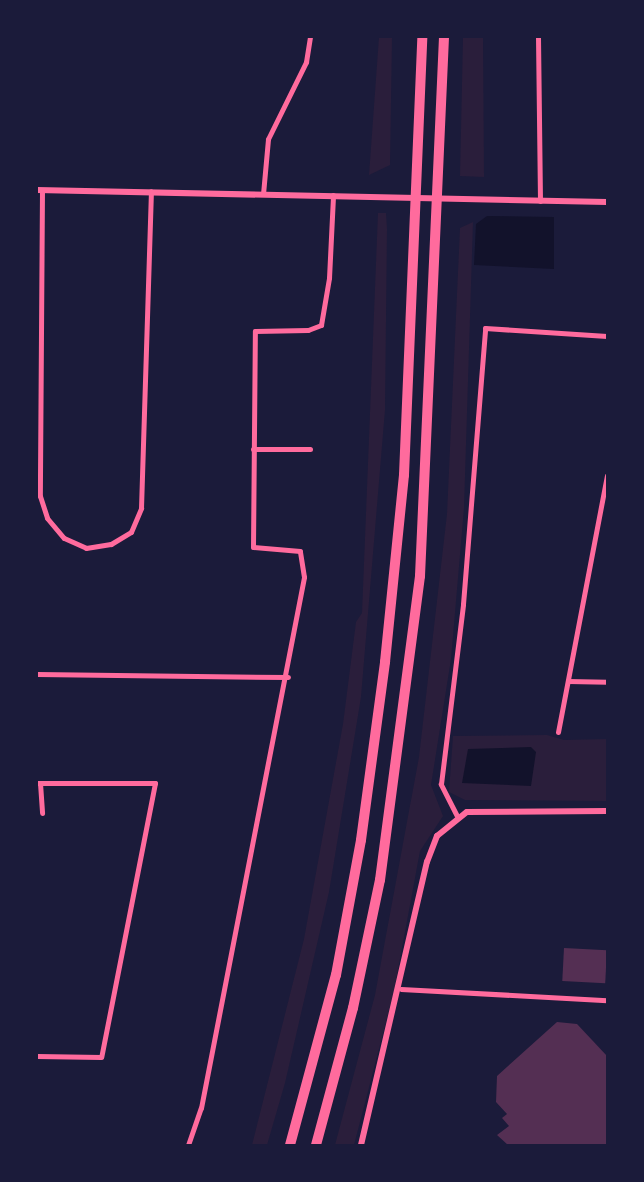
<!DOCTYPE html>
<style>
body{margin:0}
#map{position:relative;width:644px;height:1182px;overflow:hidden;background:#1b1b3a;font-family:"Varela Round",sans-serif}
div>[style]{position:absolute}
.green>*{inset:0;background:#2a1e3b}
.water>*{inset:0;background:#12122b}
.building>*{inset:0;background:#542f53;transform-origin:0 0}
.minor>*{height:5px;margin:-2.5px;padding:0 2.5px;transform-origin:2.5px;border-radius:2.5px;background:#ff6b9d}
.tertiary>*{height:6px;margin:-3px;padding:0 3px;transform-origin:3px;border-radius:3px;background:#ff6b9d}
.motorway>*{height:10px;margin:-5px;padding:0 5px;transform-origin:5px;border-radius:5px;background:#ff6b9d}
span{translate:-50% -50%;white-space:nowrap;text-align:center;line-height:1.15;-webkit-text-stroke:5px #1b1b3a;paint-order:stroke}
.frame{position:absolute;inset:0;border:38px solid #1b1b3a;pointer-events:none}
</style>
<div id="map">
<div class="green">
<i style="clip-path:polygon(379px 37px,392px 37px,390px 165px,369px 175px)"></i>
<i style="clip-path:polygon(463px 37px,483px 37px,484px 177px,460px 176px)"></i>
<i style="clip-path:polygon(378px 213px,386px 213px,387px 229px,385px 410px,361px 697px,329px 892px,285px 1083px,267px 1145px,252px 1145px,304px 939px,343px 724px,356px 622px,362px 613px)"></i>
<i style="clip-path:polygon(473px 222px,464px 508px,451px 659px,431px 785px,443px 816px,420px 851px,394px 991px,354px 1145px,335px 1145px,375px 995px,419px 757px,447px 514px,460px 228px)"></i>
<i style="clip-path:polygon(547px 735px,564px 740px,607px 739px,607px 801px,465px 800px,449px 792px,453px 736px)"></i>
</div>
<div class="water">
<i style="clip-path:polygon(487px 216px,554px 217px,554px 269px,474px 265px,476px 224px)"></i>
<i style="clip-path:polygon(531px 747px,536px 752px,531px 786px,462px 783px,468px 749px)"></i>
</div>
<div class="building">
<i style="left:564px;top:948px;width:43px;height:33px;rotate:3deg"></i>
<i style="clip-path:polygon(557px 1022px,577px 1024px,607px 1056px,607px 1145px,508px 1145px,497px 1135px,509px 1126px,502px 1118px,507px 1114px,496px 1102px,497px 1076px)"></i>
</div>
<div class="minor">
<i style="left:538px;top:37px;width:164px;rotate:89.3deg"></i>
<i style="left:42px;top:190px;width:306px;rotate:90.4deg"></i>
<i style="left:40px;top:496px;width:23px;rotate:72deg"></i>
<i style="left:47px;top:518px;width:26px;rotate:50deg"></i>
<i style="left:64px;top:538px;width:24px;rotate:24deg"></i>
<i style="left:86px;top:548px;width:25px;rotate:-9deg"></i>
<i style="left:111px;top:544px;width:23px;rotate:-31deg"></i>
<i style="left:131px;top:532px;width:26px;rotate:-67deg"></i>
<i style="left:141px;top:508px;width:317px;rotate:-88.2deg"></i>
<i style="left:263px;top:194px;width:55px;rotate:-84.8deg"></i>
<i style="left:268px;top:139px;width:86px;rotate:-63.7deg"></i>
<i style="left:306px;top:62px;width:25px;rotate:-81deg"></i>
<i style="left:253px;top:449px;width:57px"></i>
<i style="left:37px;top:674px;width:251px;rotate:0.7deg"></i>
<i style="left:568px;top:681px;width:39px;rotate:1deg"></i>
<i style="left:558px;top:732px;width:261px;rotate:-79.2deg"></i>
<i style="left:37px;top:783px;width:118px"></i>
<i style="left:155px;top:783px;width:279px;rotate:101.1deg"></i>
<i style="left:101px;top:1057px;width:64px;rotate:-179.1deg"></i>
<i style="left:40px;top:783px;width:30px;rotate:86deg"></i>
<i style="left:457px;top:816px;width:36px;rotate:-117deg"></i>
<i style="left:441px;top:784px;width:181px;rotate:-83deg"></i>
<i style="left:463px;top:604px;width:277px;rotate:-85.4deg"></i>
<i style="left:485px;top:328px;width:122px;rotate:3.8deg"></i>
<i style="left:401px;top:989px;width:206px;rotate:3.1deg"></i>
<i style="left:188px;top:1145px;width:39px;rotate:-71deg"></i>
<i style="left:201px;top:1108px;width:541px;rotate:-79.02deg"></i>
<i style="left:304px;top:577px;width:26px;rotate:-99deg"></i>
<i style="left:300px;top:551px;width:47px;rotate:-175.1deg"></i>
<i style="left:253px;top:547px;width:216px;rotate:-89.5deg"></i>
<i style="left:255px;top:331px;width:53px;rotate:-1.1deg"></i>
<i style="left:308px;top:330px;width:14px;rotate:-21deg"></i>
<i style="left:321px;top:325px;width:48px;rotate:-80.3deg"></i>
<i style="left:329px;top:278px;width:83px;rotate:-87.2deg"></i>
</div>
<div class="tertiary">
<i style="left:37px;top:190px;width:570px;rotate:1.21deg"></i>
<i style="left:361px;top:1145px;width:291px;rotate:-76.9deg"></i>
<i style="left:427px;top:862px;width:28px;rotate:-69deg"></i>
<i style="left:437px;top:836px;width:38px;rotate:-39deg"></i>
<i style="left:467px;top:812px;width:140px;rotate:-0.4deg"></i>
</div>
<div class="motorway">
<i style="left:290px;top:1145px;width:176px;rotate:-74.9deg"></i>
<i style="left:336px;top:975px;width:137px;rotate:-79.5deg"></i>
<i style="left:361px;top:840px;width:180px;rotate:-82.3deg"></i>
<i style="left:385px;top:662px;width:188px;rotate:-84.2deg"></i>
<i style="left:404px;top:475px;width:438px;rotate:-87.6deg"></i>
<i style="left:316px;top:1145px;width:142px;rotate:-74.9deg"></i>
<i style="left:353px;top:1008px;width:131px;rotate:-78.1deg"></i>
<i style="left:380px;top:880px;width:307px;rotate:-82.5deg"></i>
<i style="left:420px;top:576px;width:540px;rotate:-87.45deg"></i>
</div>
<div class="frame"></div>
</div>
